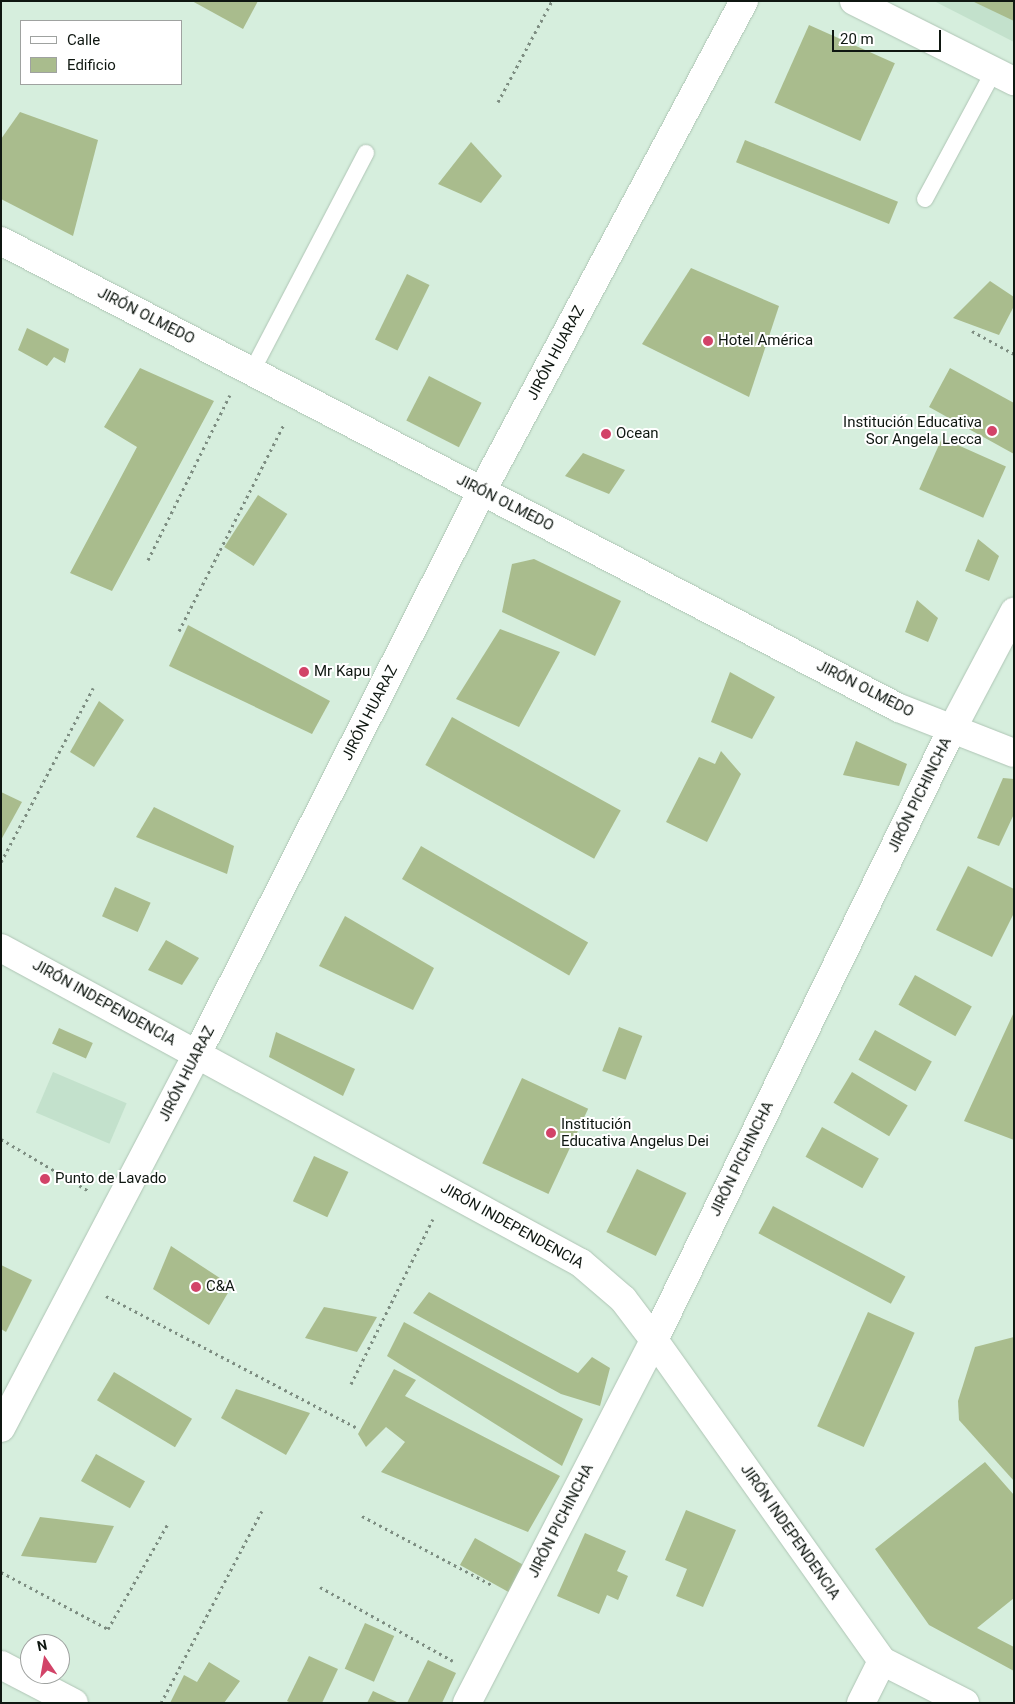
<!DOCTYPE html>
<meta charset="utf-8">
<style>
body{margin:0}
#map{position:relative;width:1015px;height:1704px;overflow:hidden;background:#d6eedd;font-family:Roboto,sans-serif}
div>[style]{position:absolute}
.built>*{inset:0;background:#c3e1cc;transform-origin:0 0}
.building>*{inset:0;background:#a9bc8d;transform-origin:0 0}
.path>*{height:3px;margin-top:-1.5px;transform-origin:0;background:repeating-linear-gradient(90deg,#7d8d81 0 2.5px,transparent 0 6.5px)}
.roads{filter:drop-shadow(0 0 1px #afc5b5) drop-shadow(0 0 1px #afc5b5)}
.service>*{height:16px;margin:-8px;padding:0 8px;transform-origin:8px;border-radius:8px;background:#fff}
.minor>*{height:28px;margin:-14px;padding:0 14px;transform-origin:14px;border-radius:14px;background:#fff}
.dots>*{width:14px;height:14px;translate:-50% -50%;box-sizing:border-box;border:2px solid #fff;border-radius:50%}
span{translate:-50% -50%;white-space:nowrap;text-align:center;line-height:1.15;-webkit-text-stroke:4px #fff;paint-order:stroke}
.street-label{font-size:15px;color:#0f1711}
.poi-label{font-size:15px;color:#0f1711}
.left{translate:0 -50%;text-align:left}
.right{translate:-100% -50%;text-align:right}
.frame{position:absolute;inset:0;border:2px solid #0f1711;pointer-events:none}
.legend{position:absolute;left:20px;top:20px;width:162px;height:65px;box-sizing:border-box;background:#fff;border:1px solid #9fa2a0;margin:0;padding:6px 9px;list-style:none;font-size:15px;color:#0f1711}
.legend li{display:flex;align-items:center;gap:10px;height:25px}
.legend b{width:25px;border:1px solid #9fa2a0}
.north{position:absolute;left:20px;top:1634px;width:50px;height:50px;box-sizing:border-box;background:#fff;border:1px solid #9fa2a0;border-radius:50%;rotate:348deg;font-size:14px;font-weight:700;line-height:20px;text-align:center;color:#0f1711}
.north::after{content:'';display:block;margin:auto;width:18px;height:22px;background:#d24368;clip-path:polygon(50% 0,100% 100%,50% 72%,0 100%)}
.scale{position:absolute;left:832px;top:30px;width:109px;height:22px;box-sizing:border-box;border:2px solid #0f1711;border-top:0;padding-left:6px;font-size:15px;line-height:18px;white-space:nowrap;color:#0f1711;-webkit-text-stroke:4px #fff;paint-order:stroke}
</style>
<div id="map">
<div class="built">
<i style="clip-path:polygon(934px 1px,1014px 1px,1014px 42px)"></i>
<i style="left:53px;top:1072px;width:80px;height:44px;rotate:23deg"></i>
</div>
<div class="building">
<i style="clip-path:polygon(192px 1px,258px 1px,243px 29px)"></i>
<i style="clip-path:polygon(972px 1px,1014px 1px,1014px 21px)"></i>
<i style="left:809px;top:25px;width:94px;height:85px;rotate:24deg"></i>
<i style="clip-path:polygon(20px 112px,98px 140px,73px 236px,1px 199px,1px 139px)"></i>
<i style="left:745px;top:140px;width:165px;height:24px;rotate:22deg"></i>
<i style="clip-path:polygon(471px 142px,502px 176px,481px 203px,438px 184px)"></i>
<i style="clip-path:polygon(691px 268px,779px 306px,749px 397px,642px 344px)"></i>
<i style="left:407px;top:274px;width:25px;height:73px;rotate:26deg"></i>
<i style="clip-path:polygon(990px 281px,1014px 297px,1014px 306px,999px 335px,953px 318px)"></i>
<i style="clip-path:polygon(27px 328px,69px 349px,65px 363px,54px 357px,47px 366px,18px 350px)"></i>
<i style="clip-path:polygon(140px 368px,214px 401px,112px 591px,70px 573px,137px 447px,104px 427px)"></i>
<i style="clip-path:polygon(950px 368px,1014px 403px,1014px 454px,929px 407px)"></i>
<i style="left:429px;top:376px;width:59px;height:50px;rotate:27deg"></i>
<i style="left:942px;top:438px;width:70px;height:56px;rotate:24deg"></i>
<i style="clip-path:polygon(583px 453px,625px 470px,609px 494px,565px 476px)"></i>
<i style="left:258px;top:495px;width:35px;height:62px;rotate:33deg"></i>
<i style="clip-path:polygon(978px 539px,999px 556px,989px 581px,965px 571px)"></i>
<i style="clip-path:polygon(534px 559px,621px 601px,595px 656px,502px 612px,512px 564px)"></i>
<i style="clip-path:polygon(917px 600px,938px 618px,928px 642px,905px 632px)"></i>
<i style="clip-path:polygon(188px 625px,330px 701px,312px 734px,169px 666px)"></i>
<i style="clip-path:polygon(500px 629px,560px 652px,519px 727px,456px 699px)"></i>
<i style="clip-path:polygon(730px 672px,775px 697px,752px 739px,711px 722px)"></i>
<i style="clip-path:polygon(99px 701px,124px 720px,94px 767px,70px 752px)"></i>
<i style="left:452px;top:717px;width:193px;height:55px;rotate:29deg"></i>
<i style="clip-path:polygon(856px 741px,907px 764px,899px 786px,843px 775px)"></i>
<i style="clip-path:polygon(721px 751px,741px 774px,707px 842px,666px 822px,699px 757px,715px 764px)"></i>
<i style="clip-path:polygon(1003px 778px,1014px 779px,1014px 814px,999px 846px,977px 838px)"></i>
<i style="clip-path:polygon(1px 792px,22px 802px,1px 840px)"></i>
<i style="clip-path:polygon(154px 807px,234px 846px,227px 874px,136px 837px)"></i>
<i style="left:421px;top:846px;width:193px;height:38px;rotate:30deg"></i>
<i style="clip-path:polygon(968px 866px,1014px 889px,1014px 913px,992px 957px,936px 930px)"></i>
<i style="left:115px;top:887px;width:39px;height:32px;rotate:24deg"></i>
<i style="clip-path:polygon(345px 916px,434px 968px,413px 1010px,319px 966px)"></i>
<i style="clip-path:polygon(166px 940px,199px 958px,182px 985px,148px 970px)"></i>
<i style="left:915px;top:975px;width:65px;height:34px;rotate:29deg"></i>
<i style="clip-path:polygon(1014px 1012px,1014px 1140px,964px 1121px)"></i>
<i style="left:619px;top:1027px;width:25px;height:47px;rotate:21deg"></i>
<i style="left:59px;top:1028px;width:37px;height:17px;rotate:24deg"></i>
<i style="left:875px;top:1030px;width:65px;height:34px;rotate:29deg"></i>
<i style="clip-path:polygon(276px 1032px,355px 1069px,343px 1096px,269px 1057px)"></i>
<i style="left:852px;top:1072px;width:65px;height:36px;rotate:31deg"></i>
<i style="left:522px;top:1078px;width:73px;height:94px;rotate:25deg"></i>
<i style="left:822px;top:1127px;width:65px;height:34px;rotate:29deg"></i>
<i style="left:314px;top:1156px;width:38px;height:50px;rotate:25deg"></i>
<i style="left:637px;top:1169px;width:55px;height:70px;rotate:26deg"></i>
<i style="left:773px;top:1206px;width:150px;height:31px;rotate:28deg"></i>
<i style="clip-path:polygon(171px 1246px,232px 1286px,209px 1325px,153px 1289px)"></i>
<i style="clip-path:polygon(1px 1265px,32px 1280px,6px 1332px,1px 1329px)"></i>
<i style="clip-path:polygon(429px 1292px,578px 1373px,592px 1357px,610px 1368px,600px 1406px,561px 1394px,413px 1313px)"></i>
<i style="clip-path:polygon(324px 1307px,377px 1317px,357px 1352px,305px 1338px)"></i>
<i style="left:868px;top:1312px;width:51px;height:125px;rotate:24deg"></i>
<i style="clip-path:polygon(404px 1322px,583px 1419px,562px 1466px,387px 1356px)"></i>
<i style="clip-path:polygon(1014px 1337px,1014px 1481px,959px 1420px,958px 1401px,975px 1347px)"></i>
<i style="clip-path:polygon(394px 1369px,416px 1380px,405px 1396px,560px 1476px,528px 1532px,381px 1472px,405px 1442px,386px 1427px,366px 1447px,358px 1434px)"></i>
<i style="left:114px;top:1372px;width:91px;height:33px;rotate:31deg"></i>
<i style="clip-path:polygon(236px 1389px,310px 1413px,286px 1455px,221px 1418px)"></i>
<i style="left:96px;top:1454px;width:56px;height:31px;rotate:29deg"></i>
<i style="clip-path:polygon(985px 1462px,1014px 1495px,1014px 1598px,977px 1628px,1014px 1647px,1014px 1671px,929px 1625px,875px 1549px)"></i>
<i style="clip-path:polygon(686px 1510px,736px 1530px,703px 1607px,676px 1596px,687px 1569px,665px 1560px)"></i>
<i style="clip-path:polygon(40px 1517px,114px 1526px,96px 1563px,21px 1556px)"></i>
<i style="clip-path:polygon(585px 1533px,626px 1551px,617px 1571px,628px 1576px,618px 1600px,607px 1595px,599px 1614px,557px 1596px)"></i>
<i style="left:475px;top:1538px;width:56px;height:31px;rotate:29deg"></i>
<i style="left:365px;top:1623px;width:32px;height:50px;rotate:24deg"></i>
<i style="clip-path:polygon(309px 1656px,338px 1669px,322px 1703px,291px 1703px,287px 1701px)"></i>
<i style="clip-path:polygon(428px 1660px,456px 1673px,442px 1703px,407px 1703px)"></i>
<i style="clip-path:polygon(209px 1662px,240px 1681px,224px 1703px,170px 1703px,184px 1675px,197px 1682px)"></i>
<i style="clip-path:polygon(373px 1691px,399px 1703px,367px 1703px)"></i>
</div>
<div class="path">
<i style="left:498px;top:102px;width:115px;rotate:-61.9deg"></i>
<i style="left:972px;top:331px;width:48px;rotate:28.7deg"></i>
<i style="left:148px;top:560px;width:184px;rotate:-63.6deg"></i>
<i style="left:179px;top:631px;width:232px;rotate:-63.1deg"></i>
<i style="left:1px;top:862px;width:197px;rotate:-62.1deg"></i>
<i style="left:1px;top:1139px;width:102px;rotate:30.6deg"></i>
<i style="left:106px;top:1296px;width:282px;rotate:27.7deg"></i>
<i style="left:351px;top:1384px;width:184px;rotate:-63.6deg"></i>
<i style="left:362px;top:1516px;width:147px;rotate:28deg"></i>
<i style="left:1px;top:1572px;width:121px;rotate:28deg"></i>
<i style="left:108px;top:1629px;width:120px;rotate:-60.4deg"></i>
<i style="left:320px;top:1587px;width:152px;rotate:29.1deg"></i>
<i style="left:161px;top:1703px;width:217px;rotate:-62.3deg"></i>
</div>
<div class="roads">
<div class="service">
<i style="left:925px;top:199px;width:145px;rotate:-61.7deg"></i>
<i style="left:252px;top:371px;width:246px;rotate:-62.4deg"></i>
</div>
<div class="minor">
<i style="left:854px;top:1px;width:179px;rotate:26.6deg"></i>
<i style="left:1px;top:241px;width:1012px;rotate:27.48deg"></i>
<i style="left:899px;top:708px;width:123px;rotate:21.4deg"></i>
<i style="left:1px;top:948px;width:660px;rotate:28.51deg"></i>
<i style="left:581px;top:1263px;width:55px;rotate:40.6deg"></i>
<i style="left:623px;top:1299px;width:51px;rotate:52.9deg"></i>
<i style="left:654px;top:1340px;width:394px;rotate:54.6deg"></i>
<i style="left:882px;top:1661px;width:93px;rotate:26.8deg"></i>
<i style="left:1px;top:1428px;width:422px;rotate:-62.3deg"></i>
<i style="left:197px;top:1054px;width:631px;rotate:-63.15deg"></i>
<i style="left:482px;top:491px;width:556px;rotate:-61.87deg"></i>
<i style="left:1px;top:1665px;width:82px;rotate:27.5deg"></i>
<i style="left:467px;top:1703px;width:408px;rotate:-62.7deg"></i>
<i style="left:654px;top:1340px;width:678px;rotate:-64deg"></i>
<i style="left:951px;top:731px;width:135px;rotate:-62.1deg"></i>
<i style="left:861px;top:1703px;width:47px;rotate:-63.4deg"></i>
</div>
</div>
<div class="dots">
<i style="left:708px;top:341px;background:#d24368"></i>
<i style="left:992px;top:431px;background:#d24368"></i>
<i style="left:606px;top:434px;background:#d24368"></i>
<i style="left:304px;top:672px;background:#d24368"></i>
<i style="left:551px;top:1133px;background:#d24368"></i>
<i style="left:45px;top:1179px;background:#d24368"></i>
<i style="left:196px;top:1287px;background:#d24368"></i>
</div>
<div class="street-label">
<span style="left:146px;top:316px;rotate:27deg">JIRÓN OLMEDO</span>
<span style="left:556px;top:353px;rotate:-62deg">JIRÓN HUARAZ</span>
<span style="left:505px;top:503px;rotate:27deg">JIRÓN OLMEDO</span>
<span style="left:865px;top:689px;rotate:27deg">JIRÓN OLMEDO</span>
<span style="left:370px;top:713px;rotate:-63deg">JIRÓN HUARAZ</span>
<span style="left:920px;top:795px;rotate:-64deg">JIRÓN PICHINCHA</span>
<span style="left:104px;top:1003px;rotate:29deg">JIRÓN INDEPENDENCIA</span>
<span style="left:187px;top:1074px;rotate:-63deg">JIRÓN HUARAZ</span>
<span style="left:742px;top:1159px;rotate:-64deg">JIRÓN PICHINCHA</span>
<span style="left:512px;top:1226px;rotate:29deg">JIRÓN INDEPENDENCIA</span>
<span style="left:561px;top:1521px;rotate:-63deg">JIRÓN PICHINCHA</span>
<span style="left:790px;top:1532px;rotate:55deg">JIRÓN INDEPENDENCIA</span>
</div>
<div class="poi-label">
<span class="left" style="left:718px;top:341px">Hotel América</span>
<span class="right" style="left:982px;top:431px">Institución Educativa<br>Sor Angela Lecca</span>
<span class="left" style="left:616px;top:434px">Ocean</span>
<span class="left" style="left:314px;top:672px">Mr Kapu</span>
<span class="left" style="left:561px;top:1133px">Institución<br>Educativa Angelus Dei</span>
<span class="left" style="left:55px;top:1179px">Punto de Lavado</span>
<span class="left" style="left:206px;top:1287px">C&amp;A</span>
</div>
<div class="frame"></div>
<ul class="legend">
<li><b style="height:6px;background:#fff"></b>Calle</li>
<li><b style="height:14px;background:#a9bc8d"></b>Edificio</li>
</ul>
<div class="north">N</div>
<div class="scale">20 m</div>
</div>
